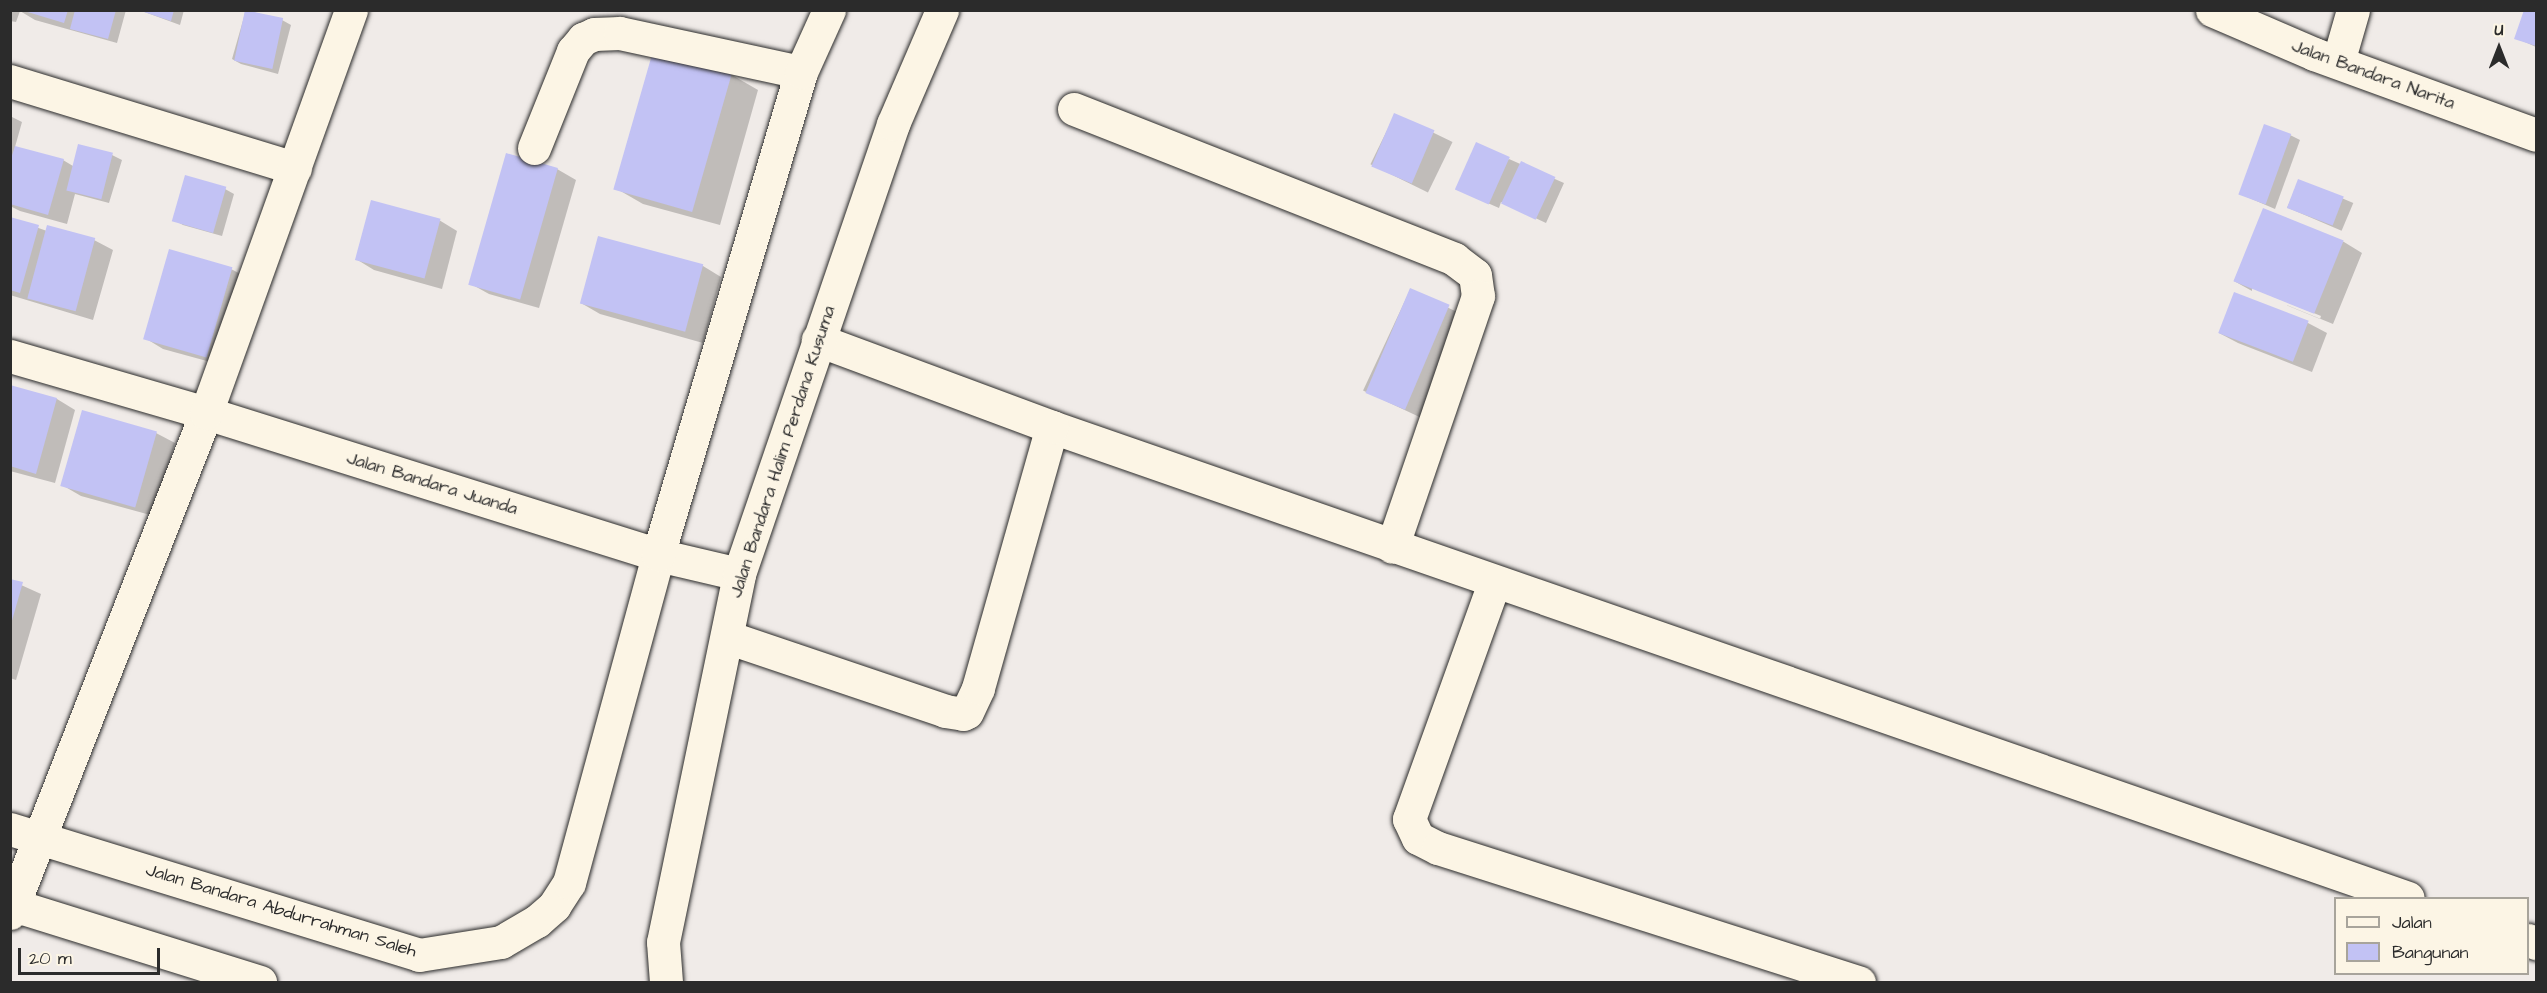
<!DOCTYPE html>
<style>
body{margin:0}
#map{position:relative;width:2547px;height:993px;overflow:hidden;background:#f0ebe8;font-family:"Architects Daughter",sans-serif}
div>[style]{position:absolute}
.shadow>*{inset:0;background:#0003;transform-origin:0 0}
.building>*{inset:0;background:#c2c2f4;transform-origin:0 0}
.roads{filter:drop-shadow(0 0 2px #2b2b2b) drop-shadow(0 0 2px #2b2b2b)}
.minor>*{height:33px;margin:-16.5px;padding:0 16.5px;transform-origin:16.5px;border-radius:16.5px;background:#fcf5e5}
span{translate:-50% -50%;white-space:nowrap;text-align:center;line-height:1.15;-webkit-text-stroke:6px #fcf5e5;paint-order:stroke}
.street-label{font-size:18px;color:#2b2b2b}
.frame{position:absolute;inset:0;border:12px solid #2b2b2b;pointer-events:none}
.legend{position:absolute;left:2334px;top:897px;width:195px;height:78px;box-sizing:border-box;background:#fcf5e5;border:2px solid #a8a49b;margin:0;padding:8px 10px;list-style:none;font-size:18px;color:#2b2b2b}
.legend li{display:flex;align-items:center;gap:12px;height:30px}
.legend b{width:30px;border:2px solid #a8a49b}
.north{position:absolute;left:2469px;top:18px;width:60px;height:60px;-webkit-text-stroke:4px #fcf5e5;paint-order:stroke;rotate:0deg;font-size:16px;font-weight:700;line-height:24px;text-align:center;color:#2b2b2b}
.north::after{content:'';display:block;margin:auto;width:21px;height:27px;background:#2b2b2b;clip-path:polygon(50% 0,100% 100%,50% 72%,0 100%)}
.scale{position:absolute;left:18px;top:948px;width:142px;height:27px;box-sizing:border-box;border:3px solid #2b2b2b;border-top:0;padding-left:8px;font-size:18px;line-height:21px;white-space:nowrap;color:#2b2b2b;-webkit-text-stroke:4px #fcf5e5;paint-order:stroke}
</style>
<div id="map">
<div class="shadow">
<i style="clip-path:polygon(10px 10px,126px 10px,117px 43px,35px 20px,20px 11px,16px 22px,10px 21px)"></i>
<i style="clip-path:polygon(139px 10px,184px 10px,180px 25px)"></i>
<i style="clip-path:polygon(246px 10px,282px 20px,291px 25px,278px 74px,241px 64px,232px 59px)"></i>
<i style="clip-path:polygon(2526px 10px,2536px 10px,2536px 47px,2516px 38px)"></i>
<i style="clip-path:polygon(654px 53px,732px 75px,758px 90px,720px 225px,643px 204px,617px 189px)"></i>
<i style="left:1395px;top:114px;width:64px;height:56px;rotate:26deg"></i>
<i style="clip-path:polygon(10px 116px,22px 122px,15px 147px,63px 160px,73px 166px,112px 155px,122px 160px,109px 203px,75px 194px,67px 224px,20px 211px,10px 206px)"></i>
<i style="clip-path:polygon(2290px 135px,2300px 140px,2275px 209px,2240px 194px)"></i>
<i style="clip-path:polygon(1509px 159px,1564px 183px,1546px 223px,1501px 202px,1499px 208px,1467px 194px)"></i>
<i style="clip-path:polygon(557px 169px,576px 180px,539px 308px,489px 294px,471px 284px)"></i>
<i style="left:2299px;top:180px;width:59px;height:30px;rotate:23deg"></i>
<i style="clip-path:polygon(225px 189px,234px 194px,222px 236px,183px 225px,174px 220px)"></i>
<i style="clip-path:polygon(2264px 210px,2344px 242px,2362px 253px,2333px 324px,2252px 291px,2320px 319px,2321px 316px,2252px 288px,2252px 291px,2234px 281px)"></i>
<i style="clip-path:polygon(10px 218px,47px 231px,94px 240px,113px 250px,93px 320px,10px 295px)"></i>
<i style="clip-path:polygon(439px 220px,457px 231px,442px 289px,374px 270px,356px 259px)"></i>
<i style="clip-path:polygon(599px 238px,703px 266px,721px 277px,703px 343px,600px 314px,581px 303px)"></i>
<i style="clip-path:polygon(231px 269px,250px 279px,225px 366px,163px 349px,145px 338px)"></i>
<i style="left:1410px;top:290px;width:64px;height:111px;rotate:25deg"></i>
<i style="clip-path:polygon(2235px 294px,2308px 323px,2327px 333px,2312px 372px,2238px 343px,2219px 333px)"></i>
<i style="clip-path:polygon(10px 386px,57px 399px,75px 410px,55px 483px,10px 471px)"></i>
<i style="clip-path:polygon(156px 433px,175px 443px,154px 516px,81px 496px,62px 485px)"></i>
<i style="clip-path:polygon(10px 580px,41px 594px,16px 680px,10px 678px)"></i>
</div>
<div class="building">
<i style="clip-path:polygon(21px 10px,68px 10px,64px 23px)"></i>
<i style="clip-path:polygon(75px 10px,116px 10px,108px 39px,70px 29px)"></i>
<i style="clip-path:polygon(138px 10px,174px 10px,171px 21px)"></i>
<i style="left:245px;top:10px;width:39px;height:52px;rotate:12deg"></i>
<i style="clip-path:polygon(2524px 10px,2536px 10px,2536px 46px,2514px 39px)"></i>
<i style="left:653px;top:51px;width:82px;height:144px;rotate:16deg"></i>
<i style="left:1394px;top:113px;width:44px;height:58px;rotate:23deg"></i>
<i style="left:2264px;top:124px;width:29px;height:75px;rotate:20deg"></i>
<i style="left:1476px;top:142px;width:37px;height:52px;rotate:24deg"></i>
<i style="left:78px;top:144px;width:36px;height:48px;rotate:14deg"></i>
<i style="clip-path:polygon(15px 146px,64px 159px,48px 215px,10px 204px,10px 162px)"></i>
<i style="left:506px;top:153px;width:54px;height:137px;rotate:16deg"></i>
<i style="left:1521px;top:161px;width:38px;height:47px;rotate:25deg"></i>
<i style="left:185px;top:175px;width:43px;height:48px;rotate:16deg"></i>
<i style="left:2298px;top:179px;width:49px;height:31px;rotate:21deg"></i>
<i style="left:371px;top:200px;width:72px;height:62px;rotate:15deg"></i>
<i style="left:2263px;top:208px;width:87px;height:79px;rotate:22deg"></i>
<i style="clip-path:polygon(10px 217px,39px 225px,20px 293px,10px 290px)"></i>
<i style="left:47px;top:225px;width:50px;height:76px;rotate:15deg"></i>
<i style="left:598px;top:236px;width:109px;height:70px;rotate:15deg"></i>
<i style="left:169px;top:249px;width:66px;height:94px;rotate:16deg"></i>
<i style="left:1410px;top:288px;width:43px;height:114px;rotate:23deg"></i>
<i style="left:2234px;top:292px;width:80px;height:44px;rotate:21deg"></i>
<i style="clip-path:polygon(10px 385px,57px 398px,36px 474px,10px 466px)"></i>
<i style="left:82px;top:410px;width:78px;height:79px;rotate:16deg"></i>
<i style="clip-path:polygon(10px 579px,23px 582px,11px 624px,10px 624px)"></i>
</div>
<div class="roads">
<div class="minor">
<i style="left:2212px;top:10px;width:111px;rotate:23.3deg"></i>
<i style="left:2314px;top:54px;width:236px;rotate:20deg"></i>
<i style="left:2338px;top:62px;width:54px;rotate:-73.9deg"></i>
<i style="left:10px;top:81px;width:298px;rotate:17deg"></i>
<i style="left:1074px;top:109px;width:409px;rotate:21.5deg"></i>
<i style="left:1454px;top:259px;width:26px;rotate:37deg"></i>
<i style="left:1475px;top:275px;width:21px;rotate:82deg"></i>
<i style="left:1478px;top:296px;width:265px;rotate:108.9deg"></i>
<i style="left:534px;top:148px;width:105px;rotate:-68.1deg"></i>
<i style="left:573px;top:51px;width:16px;rotate:-50deg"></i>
<i style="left:583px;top:39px;width:12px;rotate:-24deg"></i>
<i style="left:594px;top:34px;width:26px;rotate:-2deg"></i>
<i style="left:620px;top:33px;width:185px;rotate:12.2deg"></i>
<i style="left:10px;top:356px;width:204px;rotate:16.2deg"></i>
<i style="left:206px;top:413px;width:474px;rotate:17.4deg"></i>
<i style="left:658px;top:555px;width:83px;rotate:13.2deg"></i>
<i style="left:1052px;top:427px;width:1435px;rotate:19.15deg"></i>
<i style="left:1494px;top:583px;width:251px;rotate:109.8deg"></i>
<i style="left:1409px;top:819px;width:21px;rotate:65deg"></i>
<i style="left:1418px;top:838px;width:22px;rotate:27deg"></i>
<i style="left:1438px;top:848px;width:442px;rotate:17.7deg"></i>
<i style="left:727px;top:637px;width:230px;rotate:18.7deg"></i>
<i style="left:945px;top:711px;width:18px;rotate:9deg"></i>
<i style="left:963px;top:714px;width:4px;rotate:-27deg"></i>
<i style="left:967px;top:712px;width:26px;rotate:-65deg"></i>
<i style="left:978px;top:688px;width:271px;rotate:-74.2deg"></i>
<i style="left:1052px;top:427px;width:250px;rotate:-159.6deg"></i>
<i style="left:10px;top:829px;width:428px;rotate:17.1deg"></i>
<i style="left:419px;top:955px;width:83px;rotate:-9deg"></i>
<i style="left:501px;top:942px;width:42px;rotate:-30.3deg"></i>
<i style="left:537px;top:921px;width:23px;rotate:-41deg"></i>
<i style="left:554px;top:906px;width:27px;rotate:-57deg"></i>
<i style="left:569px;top:883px;width:340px;rotate:-74.8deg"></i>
<i style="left:658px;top:555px;width:504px;rotate:-73.51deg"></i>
<i style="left:801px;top:72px;width:68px;rotate:-65.7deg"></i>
<i style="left:10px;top:904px;width:262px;rotate:17.3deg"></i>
<i style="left:10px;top:913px;width:537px;rotate:-68.59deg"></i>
<i style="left:206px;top:413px;width:428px;rotate:-70.2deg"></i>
<i style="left:2528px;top:940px;width:9px;rotate:21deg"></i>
<i style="left:666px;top:982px;width:40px;rotate:-94.3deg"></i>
<i style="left:663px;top:942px;width:376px;rotate:-78.3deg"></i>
<i style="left:739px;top:574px;width:476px;rotate:-71.1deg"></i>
<i style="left:893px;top:124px;width:124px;rotate:-66.7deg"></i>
</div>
</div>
<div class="street-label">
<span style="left:2373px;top:75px;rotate:20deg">Jalan Bandara Narita</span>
<span style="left:783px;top:452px;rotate:-72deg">Jalan Bandara Halim Perdana Kusuma</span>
<span style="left:432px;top:484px;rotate:17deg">Jalan Bandara Juanda</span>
<span style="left:281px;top:911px;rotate:17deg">Jalan Bandara Abdurrahman Saleh</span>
</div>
<div class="frame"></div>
<ul class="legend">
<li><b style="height:8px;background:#fcf5e5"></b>Jalan</li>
<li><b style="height:16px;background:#c2c2f4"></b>Bangunan</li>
</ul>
<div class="north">U</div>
<div class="scale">20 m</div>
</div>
